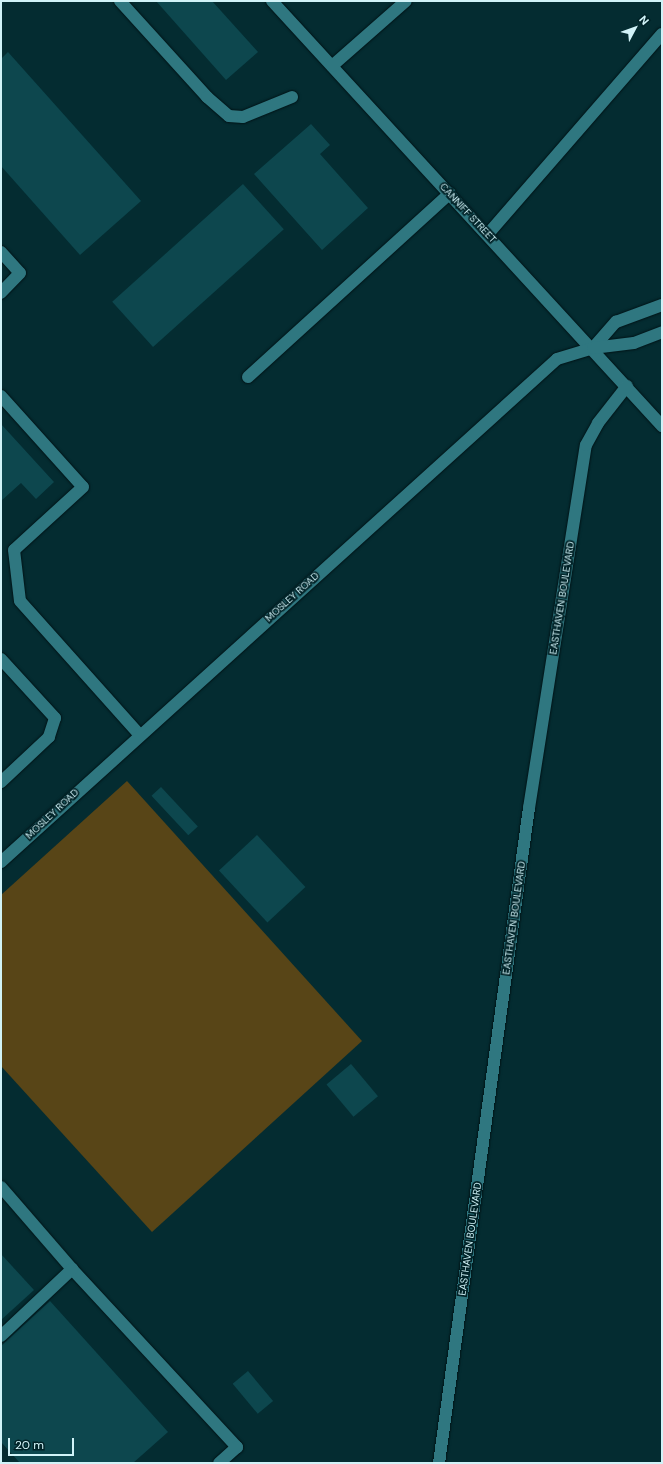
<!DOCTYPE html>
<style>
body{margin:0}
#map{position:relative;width:663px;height:1464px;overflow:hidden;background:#042c31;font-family:"DM Sans",sans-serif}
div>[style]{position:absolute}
.green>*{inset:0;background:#584517}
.building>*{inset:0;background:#0d474e;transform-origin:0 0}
.roads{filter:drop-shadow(0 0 1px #001316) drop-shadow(0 0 1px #001316)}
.minor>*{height:12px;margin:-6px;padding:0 6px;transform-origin:6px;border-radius:6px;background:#2f7780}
span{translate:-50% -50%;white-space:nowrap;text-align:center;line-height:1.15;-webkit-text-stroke:3.5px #002227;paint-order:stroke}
.street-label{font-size:10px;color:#d1f3f8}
.frame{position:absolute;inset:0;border:2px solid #d1f3f8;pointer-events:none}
.north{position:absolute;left:615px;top:8px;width:40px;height:40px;-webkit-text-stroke:3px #002227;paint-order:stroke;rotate:49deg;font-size:11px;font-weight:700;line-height:16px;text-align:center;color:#d1f3f8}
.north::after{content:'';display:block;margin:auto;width:14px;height:18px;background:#d1f3f8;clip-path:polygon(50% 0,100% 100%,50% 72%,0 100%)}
.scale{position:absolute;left:8px;top:1438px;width:66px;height:18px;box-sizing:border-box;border:2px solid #d1f3f8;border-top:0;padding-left:5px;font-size:12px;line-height:14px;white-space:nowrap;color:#d1f3f8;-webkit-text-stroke:3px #002227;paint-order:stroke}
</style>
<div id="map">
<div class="green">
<i style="clip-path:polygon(127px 781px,362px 1041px,152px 1232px,1px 1066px,1px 895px)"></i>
</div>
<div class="building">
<i style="clip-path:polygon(156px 1px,212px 1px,258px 52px,226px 80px)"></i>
<i style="clip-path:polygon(8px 52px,141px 201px,80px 255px,1px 166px,1px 59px)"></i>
<i style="clip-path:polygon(311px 124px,330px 145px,320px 154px,368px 208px,322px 250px,254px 174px)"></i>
<i style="left:243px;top:184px;width:61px;height:176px;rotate:48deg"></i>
<i style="clip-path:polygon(1px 424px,54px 482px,36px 499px,21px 483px,1px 501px)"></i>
<i style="left:161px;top:787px;width:54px;height:13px;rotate:47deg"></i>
<i style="left:257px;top:835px;width:71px;height:52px;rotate:47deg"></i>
<i style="left:351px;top:1064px;width:42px;height:32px;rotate:50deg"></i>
<i style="clip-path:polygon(1px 1254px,34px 1290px,1px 1320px)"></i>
<i style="clip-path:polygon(50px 1301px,168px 1432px,133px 1463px,20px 1463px,1px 1442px,1px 1346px)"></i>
<i style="left:248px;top:1371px;width:39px;height:20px;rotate:50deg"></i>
</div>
<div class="roads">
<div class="minor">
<i style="left:120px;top:1px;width:130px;rotate:47.8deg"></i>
<i style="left:207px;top:97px;width:29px;rotate:41deg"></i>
<i style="left:229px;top:116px;width:14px;rotate:4deg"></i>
<i style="left:243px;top:117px;width:53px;rotate:-22.2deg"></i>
<i style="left:272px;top:1px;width:577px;rotate:47.46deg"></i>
<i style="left:332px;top:66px;width:98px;rotate:-41.3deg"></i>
<i style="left:488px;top:234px;width:265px;rotate:-49deg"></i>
<i style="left:1px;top:252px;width:28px;rotate:48deg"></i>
<i style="left:20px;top:273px;width:28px;rotate:134deg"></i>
<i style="left:593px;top:348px;width:35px;rotate:-49deg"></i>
<i style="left:616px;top:322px;width:49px;rotate:-20.3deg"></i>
<i style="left:248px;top:377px;width:273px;rotate:-42.3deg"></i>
<i style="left:1px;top:396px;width:122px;rotate:48deg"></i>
<i style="left:83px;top:487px;width:93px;rotate:137.6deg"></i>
<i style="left:14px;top:550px;width:51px;rotate:83.3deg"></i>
<i style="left:20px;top:601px;width:178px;rotate:48.2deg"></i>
<i style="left:1px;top:659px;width:80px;rotate:47.5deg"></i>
<i style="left:55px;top:718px;width:20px;rotate:108deg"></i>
<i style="left:49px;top:737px;width:66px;rotate:136.8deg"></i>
<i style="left:1px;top:862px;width:750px;rotate:-42.13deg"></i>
<i style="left:557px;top:359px;width:38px;rotate:-17deg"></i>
<i style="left:593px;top:348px;width:41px;rotate:-7deg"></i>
<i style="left:634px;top:343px;width:30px;rotate:-21deg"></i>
<i style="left:1px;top:1187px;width:108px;rotate:49.1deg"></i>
<i style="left:72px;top:1269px;width:243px;rotate:47.2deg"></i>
<i style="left:237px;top:1447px;width:24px;rotate:138deg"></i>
<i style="left:1px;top:1336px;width:98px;rotate:-43.3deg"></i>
<i style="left:439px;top:1463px;width:661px;rotate:-82.18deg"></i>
<i style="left:529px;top:808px;width:367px;rotate:-81.1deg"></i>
<i style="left:586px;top:445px;width:25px;rotate:-61deg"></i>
<i style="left:598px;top:423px;width:47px;rotate:-51.9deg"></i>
</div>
</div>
<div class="street-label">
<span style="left:468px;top:213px;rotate:47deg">CANNIFF STREET</span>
<span style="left:292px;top:597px;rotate:-42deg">MOSLEY ROAD</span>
<span style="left:562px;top:598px;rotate:-81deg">EASTHAVEN BOULEVARD</span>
<span style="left:52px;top:814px;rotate:-43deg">MOSLEY ROAD</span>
<span style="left:514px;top:918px;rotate:-82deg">EASTHAVEN BOULEVARD</span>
<span style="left:470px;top:1239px;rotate:-82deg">EASTHAVEN BOULEVARD</span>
</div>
<div class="frame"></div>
<div class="north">N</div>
<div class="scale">20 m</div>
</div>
